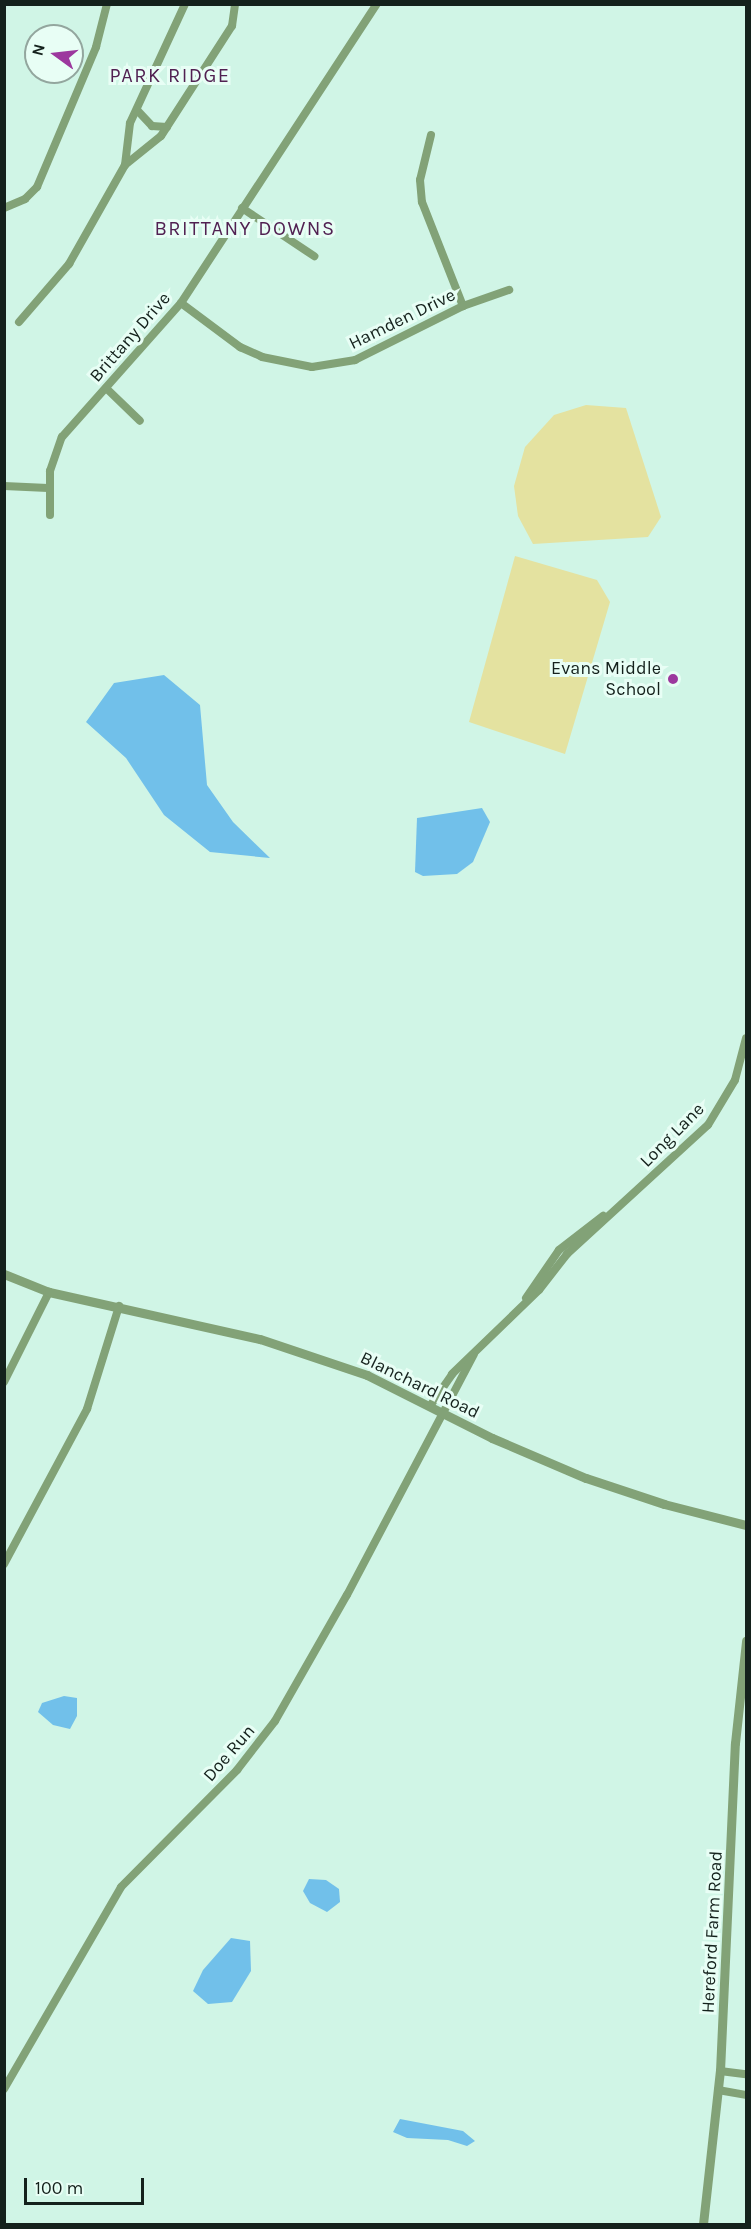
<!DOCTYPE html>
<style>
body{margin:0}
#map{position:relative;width:751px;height:2229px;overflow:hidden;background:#d0f5e6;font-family:Karla,sans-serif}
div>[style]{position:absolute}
.green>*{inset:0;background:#e4e2a0}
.water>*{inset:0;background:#71c0ea}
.minor>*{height:8px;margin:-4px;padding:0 4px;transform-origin:4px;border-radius:4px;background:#82a277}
.tertiary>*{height:9px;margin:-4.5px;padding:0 4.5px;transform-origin:4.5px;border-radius:4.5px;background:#82a277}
.dots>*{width:16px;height:16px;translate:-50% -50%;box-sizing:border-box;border:3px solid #e8fef5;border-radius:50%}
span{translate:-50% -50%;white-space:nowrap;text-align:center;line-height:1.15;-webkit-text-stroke:6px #e8fef5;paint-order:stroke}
.street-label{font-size:18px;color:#14211c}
.poi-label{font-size:18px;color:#14211c}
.right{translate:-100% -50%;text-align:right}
.neighbourhood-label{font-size:20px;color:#512152;letter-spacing:1.5px}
.frame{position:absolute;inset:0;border:6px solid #14211c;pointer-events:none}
.north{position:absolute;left:24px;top:24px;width:60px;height:60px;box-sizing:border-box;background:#e8fef5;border:2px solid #93a69e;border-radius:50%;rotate:285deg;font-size:16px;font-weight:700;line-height:24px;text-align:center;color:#14211c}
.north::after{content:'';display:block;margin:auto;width:21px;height:27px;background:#9c389e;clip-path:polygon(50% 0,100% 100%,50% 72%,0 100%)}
.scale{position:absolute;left:24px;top:2178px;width:120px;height:27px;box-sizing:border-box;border:3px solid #14211c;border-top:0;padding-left:8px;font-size:18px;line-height:21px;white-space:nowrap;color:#14211c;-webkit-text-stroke:4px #e8fef5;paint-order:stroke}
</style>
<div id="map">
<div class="green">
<i style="clip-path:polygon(586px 405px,626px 408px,661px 517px,648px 537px,533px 544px,518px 516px,514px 486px,525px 447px,554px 415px)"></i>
<i style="clip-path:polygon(515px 556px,597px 580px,610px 602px,565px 754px,469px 722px)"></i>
</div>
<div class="water">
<i style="clip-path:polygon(164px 675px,200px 705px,207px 785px,233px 822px,270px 858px,210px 852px,164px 815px,126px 758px,86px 722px,114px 683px)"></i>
<i style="clip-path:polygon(482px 808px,490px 822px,473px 862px,457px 874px,423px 876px,415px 872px,417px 818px)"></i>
<i style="clip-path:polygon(64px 1696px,77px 1698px,77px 1716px,70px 1729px,53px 1725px,38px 1712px,42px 1703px)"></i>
<i style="clip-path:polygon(309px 1879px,326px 1880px,339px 1889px,340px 1902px,327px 1912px,310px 1903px,303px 1891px)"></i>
<i style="clip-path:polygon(231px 1938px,250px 1941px,251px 1971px,232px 2002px,208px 2004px,193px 1991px,203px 1970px)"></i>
<i style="clip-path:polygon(400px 2119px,463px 2131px,475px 2141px,467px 2146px,448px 2140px,407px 2138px,393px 2132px)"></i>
</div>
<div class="minor">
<i style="left:137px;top:110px;width:22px;rotate:47deg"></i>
<i style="left:152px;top:126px;width:15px;rotate:4deg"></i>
<i style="left:431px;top:135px;width:46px;rotate:103.7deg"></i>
<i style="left:420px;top:180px;width:22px;rotate:85deg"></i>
<i style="left:422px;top:202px;width:112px;rotate:68.5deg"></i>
<i style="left:125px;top:165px;width:46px;rotate:-38.9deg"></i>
<i style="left:161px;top:136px;width:131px;rotate:-57.2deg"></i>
<i style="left:232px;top:26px;width:22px;rotate:-82deg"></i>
<i style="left:4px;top:208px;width:23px;rotate:-23deg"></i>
<i style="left:25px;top:199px;width:17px;rotate:-45deg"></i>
<i style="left:37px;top:187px;width:152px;rotate:-67.1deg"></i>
<i style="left:96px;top:47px;width:44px;rotate:-75.7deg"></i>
<i style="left:242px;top:208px;width:87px;rotate:33.7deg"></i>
<i style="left:181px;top:303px;width:74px;rotate:36.7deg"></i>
<i style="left:240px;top:347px;width:24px;rotate:24deg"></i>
<i style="left:262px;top:357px;width:51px;rotate:11.3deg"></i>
<i style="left:312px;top:367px;width:44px;rotate:-9.2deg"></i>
<i style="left:355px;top:360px;width:121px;rotate:-26.6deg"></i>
<i style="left:463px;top:306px;width:49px;rotate:-19.2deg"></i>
<i style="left:19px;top:322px;width:77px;rotate:-49.2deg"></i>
<i style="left:69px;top:264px;width:114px;rotate:-60.5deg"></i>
<i style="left:125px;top:165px;width:42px;rotate:-83.2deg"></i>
<i style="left:130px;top:123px;width:131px;rotate:-65.2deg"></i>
<i style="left:106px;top:388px;width:47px;rotate:44.1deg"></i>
<i style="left:4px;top:486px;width:44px;rotate:2.6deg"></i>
<i style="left:50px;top:515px;width:44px;rotate:-90deg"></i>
<i style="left:50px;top:471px;width:36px;rotate:-71deg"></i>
<i style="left:62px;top:437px;width:179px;rotate:-48.4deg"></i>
<i style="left:181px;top:303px;width:358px;rotate:-56.8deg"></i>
<i style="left:526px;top:1298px;width:58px;rotate:-55.5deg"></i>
<i style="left:559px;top:1250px;width:56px;rotate:-37.7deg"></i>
<i style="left:4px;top:1382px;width:101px;rotate:-63.4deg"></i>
<i style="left:430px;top:1406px;width:39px;rotate:-55deg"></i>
<i style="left:452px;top:1374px;width:121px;rotate:-44deg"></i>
<i style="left:539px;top:1290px;width:46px;rotate:-52.1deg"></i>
<i style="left:567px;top:1254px;width:191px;rotate:-42.5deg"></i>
<i style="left:708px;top:1125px;width:52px;rotate:-59deg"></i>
<i style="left:735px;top:1080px;width:43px;rotate:-75.3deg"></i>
<i style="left:4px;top:1564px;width:176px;rotate:-61.8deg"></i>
<i style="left:87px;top:1409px;width:108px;rotate:-72.7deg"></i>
<i style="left:720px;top:2071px;width:26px;rotate:7deg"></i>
<i style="left:4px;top:2089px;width:233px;rotate:-59.9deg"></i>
<i style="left:121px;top:1887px;width:165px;rotate:-45.2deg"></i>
<i style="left:237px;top:1770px;width:62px;rotate:-52.2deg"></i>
<i style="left:275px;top:1721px;width:145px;rotate:-60.3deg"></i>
<i style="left:347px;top:1595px;width:272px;rotate:-62.2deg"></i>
<i style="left:718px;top:2090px;width:28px;rotate:10deg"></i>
</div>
<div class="tertiary">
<i style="left:4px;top:1274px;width:48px;rotate:21.8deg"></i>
<i style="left:49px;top:1292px;width:216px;rotate:12.6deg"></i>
<i style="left:260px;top:1339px;width:113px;rotate:18.6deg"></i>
<i style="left:367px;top:1375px;width:140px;rotate:26.7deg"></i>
<i style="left:492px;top:1438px;width:102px;rotate:23.1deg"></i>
<i style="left:586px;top:1478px;width:82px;rotate:18.4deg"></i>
<i style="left:664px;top:1504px;width:85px;rotate:14.4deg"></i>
<i style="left:703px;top:2224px;width:154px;rotate:-83.7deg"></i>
<i style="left:720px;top:2071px;width:328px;rotate:-87.4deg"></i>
<i style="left:735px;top:1743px;width:103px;rotate:-83.8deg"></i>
</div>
<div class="dots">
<i style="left:673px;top:679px;background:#9c389e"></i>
</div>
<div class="street-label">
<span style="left:402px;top:319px;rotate:-26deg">Hamden Drive</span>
<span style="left:130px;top:337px;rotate:-49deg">Brittany Drive</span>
<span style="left:672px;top:1135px;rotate:-45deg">Long Lane</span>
<span style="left:420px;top:1385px;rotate:26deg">Blanchard Road</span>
<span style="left:229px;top:1753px;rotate:-49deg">Doe Run</span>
<span style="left:712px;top:1932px;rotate:-87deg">Hereford Farm Road</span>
</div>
<div class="poi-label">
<span class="right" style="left:661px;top:679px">Evans Middle<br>School</span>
</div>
<div class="neighbourhood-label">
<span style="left:170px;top:75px">PARK RIDGE</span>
<span style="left:245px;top:228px">BRITTANY DOWNS</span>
</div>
<div class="frame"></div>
<div class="north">N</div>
<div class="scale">100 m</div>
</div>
